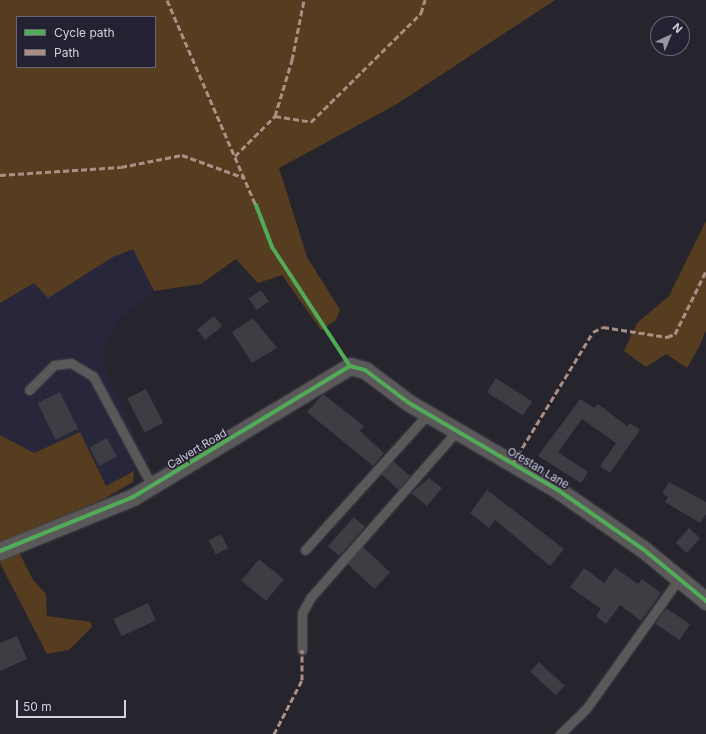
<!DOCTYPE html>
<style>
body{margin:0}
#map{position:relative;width:706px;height:734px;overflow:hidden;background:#26252e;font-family:Inter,sans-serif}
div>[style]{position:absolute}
.built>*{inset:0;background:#27263a}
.forest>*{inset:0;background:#573d1f}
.building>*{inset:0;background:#3d3d44;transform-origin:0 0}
.roads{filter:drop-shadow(0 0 1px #424249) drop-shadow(0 0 1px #424249)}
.service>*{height:9px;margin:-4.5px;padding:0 4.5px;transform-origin:4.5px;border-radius:4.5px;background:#5a5858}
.minor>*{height:17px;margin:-8.5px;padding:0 8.5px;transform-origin:8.5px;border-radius:8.5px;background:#5a5858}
.quiet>*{height:3px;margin-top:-1.5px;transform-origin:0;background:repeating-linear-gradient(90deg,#ac8f84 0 6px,transparent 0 9px)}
.cycleway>*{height:4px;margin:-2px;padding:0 2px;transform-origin:2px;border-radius:2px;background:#51ab58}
span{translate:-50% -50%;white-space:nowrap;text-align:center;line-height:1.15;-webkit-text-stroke:3.5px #232132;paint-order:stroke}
.street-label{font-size:11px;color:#d2d2dd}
.legend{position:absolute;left:16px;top:16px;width:140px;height:52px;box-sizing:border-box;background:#232132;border:1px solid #696876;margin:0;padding:5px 7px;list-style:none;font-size:12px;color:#d2d2dd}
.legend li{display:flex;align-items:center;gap:8px;height:20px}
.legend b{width:20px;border:1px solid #696876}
.north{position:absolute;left:650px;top:16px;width:40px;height:40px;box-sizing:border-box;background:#232132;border:1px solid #696876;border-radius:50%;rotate:44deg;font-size:11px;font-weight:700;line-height:16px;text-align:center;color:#d2d2dd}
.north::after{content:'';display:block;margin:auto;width:14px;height:18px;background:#9695a0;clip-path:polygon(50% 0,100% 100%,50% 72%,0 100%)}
.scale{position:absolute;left:16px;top:700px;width:110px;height:18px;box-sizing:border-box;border:2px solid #d2d2dd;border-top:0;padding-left:5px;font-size:12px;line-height:14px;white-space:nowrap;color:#d2d2dd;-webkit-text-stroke:3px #232132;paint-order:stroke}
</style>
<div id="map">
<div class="built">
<i style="clip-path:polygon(133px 248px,154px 291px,120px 318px,103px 349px,108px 363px,103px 365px,142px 450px,152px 461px,106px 486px,80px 432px,34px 453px,0 435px,0 303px,34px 283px)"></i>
</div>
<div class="forest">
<i style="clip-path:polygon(evenodd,0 0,555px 0,397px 104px,279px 168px,307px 257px,340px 310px,336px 320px,321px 330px,282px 275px,258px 283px,236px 259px,201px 284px,154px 291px,133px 249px,113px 257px,48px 298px,34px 283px,0 303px,0 0,17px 17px,155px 17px,155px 67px,17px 67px,17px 17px)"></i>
<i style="clip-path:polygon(706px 221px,706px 330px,700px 345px,687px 368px,666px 354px,646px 367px,624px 351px,637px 323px,669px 296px)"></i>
<i style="clip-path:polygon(80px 432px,106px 486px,134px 471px,133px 482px,104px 499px,0 544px,0 435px,34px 453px)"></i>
<i style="clip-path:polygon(18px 550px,33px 580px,46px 594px,47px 616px,91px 622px,92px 627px,69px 650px,47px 654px,0 563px,0 558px)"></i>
</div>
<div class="building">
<i style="left:261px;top:290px;width:14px;height:15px;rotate:56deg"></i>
<i style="left:214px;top:316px;width:13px;height:22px;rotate:51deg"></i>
<i style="clip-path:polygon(253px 318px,277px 348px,252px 363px,232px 332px)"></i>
<i style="left:496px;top:378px;width:43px;height:17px;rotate:33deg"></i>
<i style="left:146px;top:389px;width:38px;height:21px;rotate:63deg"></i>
<i style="left:60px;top:392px;width:41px;height:25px;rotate:64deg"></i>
<i style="clip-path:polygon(323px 394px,364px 426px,360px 431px,384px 453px,373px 466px,307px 412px)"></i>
<i style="clip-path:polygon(580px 399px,594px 408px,598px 404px,627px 426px,630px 423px,640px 430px,610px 473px,600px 466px,616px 443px,582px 419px,558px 452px,588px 472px,581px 483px,538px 456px)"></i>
<i style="left:107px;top:438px;width:21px;height:20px;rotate:62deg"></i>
<i style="left:393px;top:461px;width:23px;height:18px;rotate:41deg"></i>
<i style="clip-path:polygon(429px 478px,442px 488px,427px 506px,411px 493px)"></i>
<i style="clip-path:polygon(669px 482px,706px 502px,706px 514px,700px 523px,665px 502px,668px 497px,662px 493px)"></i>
<i style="clip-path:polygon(487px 490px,564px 549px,550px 566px,495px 520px,489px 528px,470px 513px)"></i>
<i style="left:354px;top:517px;width:15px;height:39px;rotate:42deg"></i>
<i style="left:689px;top:528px;width:15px;height:20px;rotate:42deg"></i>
<i style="left:221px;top:534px;width:16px;height:14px;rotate:63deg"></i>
<i style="left:363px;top:547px;width:37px;height:23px;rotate:43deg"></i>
<i style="left:259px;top:559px;width:32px;height:28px;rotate:39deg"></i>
<i style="clip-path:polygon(584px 568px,604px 583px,615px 568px,638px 584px,642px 579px,661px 593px,641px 621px,620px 605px,606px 624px,596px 616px,601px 609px,570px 587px)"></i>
<i style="left:148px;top:603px;width:19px;height:38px;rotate:65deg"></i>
<i style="left:666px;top:608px;width:29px;height:19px;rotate:34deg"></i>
<i style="clip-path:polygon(17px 636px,27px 659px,0 671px,0 643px)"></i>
<i style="left:539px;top:662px;width:35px;height:13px;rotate:43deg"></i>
</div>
<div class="roads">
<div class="service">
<i style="left:29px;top:390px;width:35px;rotate:-45deg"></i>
<i style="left:54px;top:365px;width:17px;rotate:-7deg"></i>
<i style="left:71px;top:363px;width:26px;rotate:31deg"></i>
<i style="left:93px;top:376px;width:125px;rotate:61.8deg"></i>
<i style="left:305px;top:550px;width:183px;rotate:-47.9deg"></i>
<i style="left:302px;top:650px;width:37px;rotate:-90deg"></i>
<i style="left:302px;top:613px;width:18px;rotate:-61deg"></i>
<i style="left:311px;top:597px;width:221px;rotate:-48.7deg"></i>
<i style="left:560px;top:734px;width:36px;rotate:-44deg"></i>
<i style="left:586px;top:709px;width:162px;rotate:-54.5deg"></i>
</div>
<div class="minor">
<i style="left:0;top:551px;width:144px;rotate:-22.1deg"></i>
<i style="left:133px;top:497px;width:253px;rotate:-31.1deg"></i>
<i style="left:350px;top:366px;width:16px;rotate:15deg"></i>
<i style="left:365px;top:370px;width:55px;rotate:36.9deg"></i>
<i style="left:409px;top:403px;width:173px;rotate:30.3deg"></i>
<i style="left:558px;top:490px;width:103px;rotate:34.8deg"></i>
<i style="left:643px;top:549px;width:82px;rotate:39.5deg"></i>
</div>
</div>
<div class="quiet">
<i style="left:167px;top:0;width:227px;rotate:66.6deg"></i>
<i style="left:275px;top:116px;width:36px;rotate:9deg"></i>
<i style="left:311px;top:122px;width:155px;rotate:-44.7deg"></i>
<i style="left:421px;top:13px;width:14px;rotate:-73deg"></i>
<i style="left:235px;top:156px;width:57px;rotate:-45deg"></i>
<i style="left:275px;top:116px;width:59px;rotate:-73.1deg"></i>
<i style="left:292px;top:60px;width:61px;rotate:-78.7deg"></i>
<i style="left:0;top:175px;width:121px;rotate:-3.8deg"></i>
<i style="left:121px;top:167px;width:62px;rotate:-11.1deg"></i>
<i style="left:182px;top:155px;width:67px;rotate:20.1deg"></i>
<i style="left:513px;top:463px;width:153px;rotate:-58.6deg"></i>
<i style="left:593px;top:332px;width:11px;rotate:-27deg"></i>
<i style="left:603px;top:327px;width:65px;rotate:8.9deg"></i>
<i style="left:667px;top:337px;width:9px;rotate:-21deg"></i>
<i style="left:675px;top:334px;width:70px;rotate:-63.8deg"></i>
<i style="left:274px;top:734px;width:61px;rotate:-62.6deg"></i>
<i style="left:302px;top:680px;width:30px;rotate:-90deg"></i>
</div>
<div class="cycleway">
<i style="left:256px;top:205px;width:45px;rotate:69.1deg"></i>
<i style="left:272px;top:247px;width:142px;rotate:56.8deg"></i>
<i style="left:350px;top:366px;width:16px;rotate:15deg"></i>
<i style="left:365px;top:370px;width:55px;rotate:36.9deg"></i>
<i style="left:409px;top:403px;width:173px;rotate:30.3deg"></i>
<i style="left:558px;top:490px;width:103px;rotate:34.8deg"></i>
<i style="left:643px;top:549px;width:82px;rotate:39.5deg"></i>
<i style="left:0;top:551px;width:144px;rotate:-22.1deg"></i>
<i style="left:133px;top:497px;width:253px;rotate:-31.1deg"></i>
</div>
<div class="street-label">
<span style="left:197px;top:449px;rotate:-31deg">Calvert Road</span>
<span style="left:538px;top:468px;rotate:31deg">Orestan Lane</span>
</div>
<ul class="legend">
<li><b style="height:5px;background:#51ab58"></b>Cycle path</li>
<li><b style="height:5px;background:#ac8f84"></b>Path</li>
</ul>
<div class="north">N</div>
<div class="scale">50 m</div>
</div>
